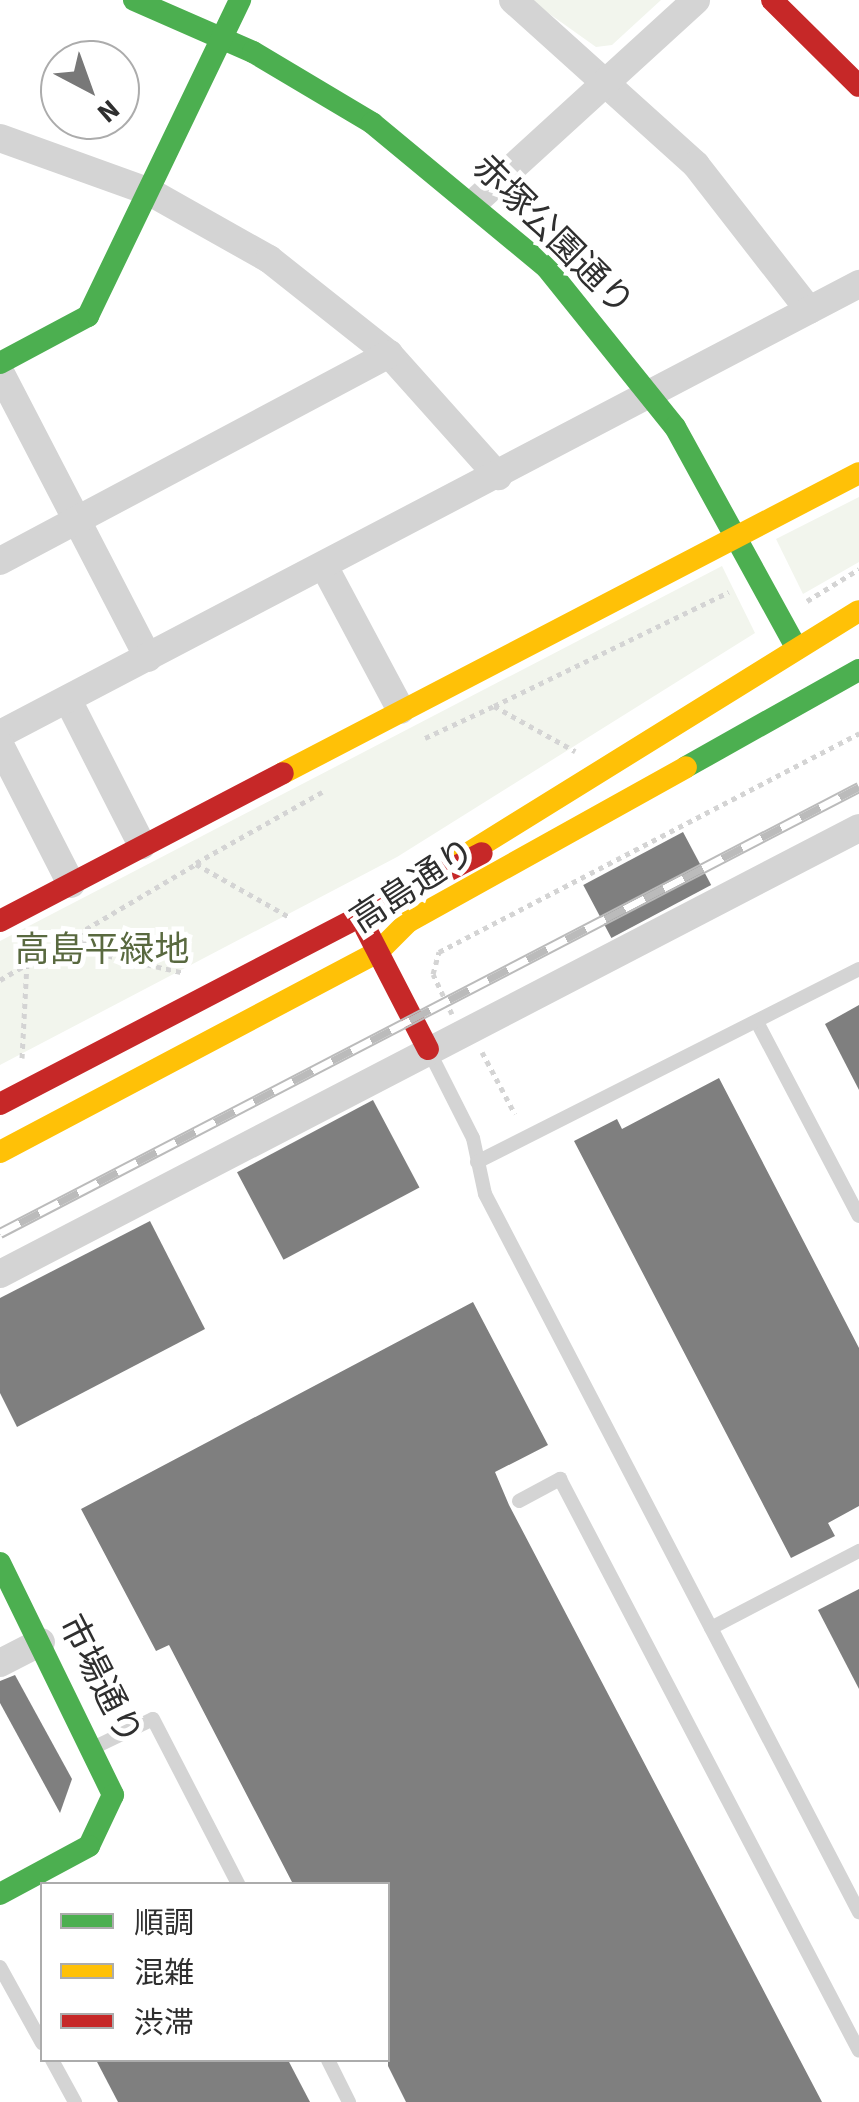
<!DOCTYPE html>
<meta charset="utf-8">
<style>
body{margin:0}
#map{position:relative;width:859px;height:2102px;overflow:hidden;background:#fff;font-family:"Source Sans 3","Noto Sans JP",sans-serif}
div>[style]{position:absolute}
.green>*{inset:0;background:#f2f5ed}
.building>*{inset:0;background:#7f7f7f;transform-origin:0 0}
.path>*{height:5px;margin-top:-2.5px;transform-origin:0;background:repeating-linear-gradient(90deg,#d4d4d4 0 5px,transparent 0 10px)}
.lane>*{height:14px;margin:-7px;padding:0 7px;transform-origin:7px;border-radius:7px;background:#d4d4d4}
.street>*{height:28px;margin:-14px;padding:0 14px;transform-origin:14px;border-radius:14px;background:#d4d4d4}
.fast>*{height:22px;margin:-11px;padding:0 11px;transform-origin:11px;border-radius:11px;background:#4caf50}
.slow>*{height:22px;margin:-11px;padding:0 11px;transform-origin:11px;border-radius:11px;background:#ffc107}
.jam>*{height:22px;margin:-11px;padding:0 11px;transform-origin:11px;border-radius:11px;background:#c62828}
.rail>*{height:11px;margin-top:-5.5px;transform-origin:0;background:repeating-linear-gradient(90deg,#fff 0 22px,#bbb 0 44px);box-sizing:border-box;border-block:2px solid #bbb}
span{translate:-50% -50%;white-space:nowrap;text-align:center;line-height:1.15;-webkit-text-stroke:10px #fff;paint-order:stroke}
.street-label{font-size:35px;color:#2f2f2f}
.park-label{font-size:35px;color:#59693f}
.legend{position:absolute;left:40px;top:1882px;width:350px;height:180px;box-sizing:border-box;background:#fff;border:2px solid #acacac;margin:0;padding:12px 18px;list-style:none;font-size:30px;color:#2f2f2f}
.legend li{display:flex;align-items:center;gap:20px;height:50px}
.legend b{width:50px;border:2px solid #acacac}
.north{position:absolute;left:40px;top:40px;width:100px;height:100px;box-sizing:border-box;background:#fff;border:2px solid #acacac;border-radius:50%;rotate:139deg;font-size:28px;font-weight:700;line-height:40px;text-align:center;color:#2f2f2f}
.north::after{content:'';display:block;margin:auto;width:35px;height:45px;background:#787878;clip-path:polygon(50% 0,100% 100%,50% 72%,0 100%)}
</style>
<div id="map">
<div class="green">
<i style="clip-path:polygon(530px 0,661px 0,612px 45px,596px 47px)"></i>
<i style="clip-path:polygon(859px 497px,859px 562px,803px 594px,776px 539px)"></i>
<i style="clip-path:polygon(722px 566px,755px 633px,397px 857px,0 1065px,0 941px)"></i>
</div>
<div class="building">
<i style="left:683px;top:832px;width:60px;height:113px;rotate:62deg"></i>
<i style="clip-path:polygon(859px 1005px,859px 1090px,825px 1024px)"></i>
<i style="clip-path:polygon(719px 1078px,859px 1348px,859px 1506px,828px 1523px,835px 1536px,791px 1558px,574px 1141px,617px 1119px,622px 1129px)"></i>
<i style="left:373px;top:1100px;width:99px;height:154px;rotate:62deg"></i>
<i style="clip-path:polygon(150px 1221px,205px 1329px,17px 1427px,0 1393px,0 1298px)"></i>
<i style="clip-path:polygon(473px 1302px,548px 1445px,495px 1472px,509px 1505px,822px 2102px,406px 2102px,388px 2066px,388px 1884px,293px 1884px,169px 1645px,156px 1651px,81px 1509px)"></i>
<i style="clip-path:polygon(859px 1589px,859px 1689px,818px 1610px)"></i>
<i style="clip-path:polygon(15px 1675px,72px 1779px,60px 1813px,0 1703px,0 1681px)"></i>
<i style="clip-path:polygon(96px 2060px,288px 2060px,310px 2102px,118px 2102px)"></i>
</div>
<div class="path">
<i style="left:807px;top:601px;width:61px;rotate:-31.6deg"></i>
<i style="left:494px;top:706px;width:261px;rotate:-25.9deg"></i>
<i style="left:425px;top:738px;width:76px;rotate:-24.9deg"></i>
<i style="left:494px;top:706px;width:93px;rotate:29.1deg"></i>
<i style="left:196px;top:863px;width:145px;rotate:-29.4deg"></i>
<i style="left:78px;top:931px;width:22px;rotate:63deg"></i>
<i style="left:88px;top:951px;width:99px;rotate:12.8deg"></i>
<i style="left:0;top:980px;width:228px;rotate:-30.6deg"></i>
<i style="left:196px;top:864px;width:109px;rotate:29.6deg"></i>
<i style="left:452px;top:1014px;width:44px;rotate:-115.4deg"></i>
<i style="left:433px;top:974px;width:23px;rotate:-75deg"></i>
<i style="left:439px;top:952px;width:474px;rotate:-27.5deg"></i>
<i style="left:482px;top:1052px;width:70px;rotate:62deg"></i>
<i style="left:22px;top:1058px;width:97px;rotate:-87deg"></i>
</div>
<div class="lane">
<i style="left:757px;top:1022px;width:219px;rotate:62.3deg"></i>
<i style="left:429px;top:1051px;width:97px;rotate:63.2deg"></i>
<i style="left:473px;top:1138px;width:57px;rotate:77.9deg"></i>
<i style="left:485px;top:1194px;width:810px;rotate:62.49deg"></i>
<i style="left:477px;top:1162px;width:428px;rotate:-26.8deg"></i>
<i style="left:519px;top:1501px;width:47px;rotate:-28.2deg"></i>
<i style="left:560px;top:1479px;width:645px;rotate:62.4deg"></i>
<i style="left:711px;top:1628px;width:167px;rotate:-27.5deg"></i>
<i style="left:95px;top:1747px;width:64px;rotate:-25.8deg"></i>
<i style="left:153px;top:1719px;width:186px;rotate:62.7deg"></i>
<i style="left:0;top:1967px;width:87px;rotate:61.1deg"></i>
<i style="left:52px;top:2060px;width:48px;rotate:61.3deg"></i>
<i style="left:328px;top:2060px;width:47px;rotate:63.4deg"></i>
</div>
<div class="street">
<i style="left:513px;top:0;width:246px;rotate:42deg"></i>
<i style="left:696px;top:165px;width:184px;rotate:52.1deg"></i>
<i style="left:0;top:138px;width:159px;rotate:19.8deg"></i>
<i style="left:150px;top:192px;width:137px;rotate:29.4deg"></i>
<i style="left:269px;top:259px;width:153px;rotate:38.4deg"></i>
<i style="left:389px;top:354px;width:164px;rotate:48.2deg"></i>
<i style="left:476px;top:201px;width:298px;rotate:-42.4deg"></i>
<i style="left:0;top:372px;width:322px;rotate:62.6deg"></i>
<i style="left:0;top:561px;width:441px;rotate:-28deg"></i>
<i style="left:324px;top:566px;width:163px;rotate:61.9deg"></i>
<i style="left:68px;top:700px;width:163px;rotate:63deg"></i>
<i style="left:0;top:734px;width:970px;rotate:-27.65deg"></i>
<i style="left:0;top:745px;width:156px;rotate:62.9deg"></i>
<i style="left:0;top:1274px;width:968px;rotate:-27.44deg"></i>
<i style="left:0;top:1663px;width:46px;rotate:-27.1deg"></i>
</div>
<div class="fast">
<i style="left:134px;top:0;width:130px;rotate:23.6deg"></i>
<i style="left:253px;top:52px;width:139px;rotate:30.8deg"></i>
<i style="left:372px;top:123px;width:227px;rotate:39.6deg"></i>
<i style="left:547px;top:268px;width:204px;rotate:51.2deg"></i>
<i style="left:675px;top:427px;width:253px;rotate:61.2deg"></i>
<i style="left:0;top:363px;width:100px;rotate:-28.1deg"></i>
<i style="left:88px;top:316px;width:351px;rotate:-64.3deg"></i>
<i style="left:686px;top:767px;width:198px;rotate:-29.3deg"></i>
<i style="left:0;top:1563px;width:258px;rotate:64deg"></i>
<i style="left:113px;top:1795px;width:56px;rotate:115.2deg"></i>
<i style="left:89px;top:1846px;width:101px;rotate:151.7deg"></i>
</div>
<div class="slow">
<i style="left:283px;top:773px;width:649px;rotate:-27.51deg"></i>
<i style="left:454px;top:862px;width:476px;rotate:-31.8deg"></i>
<i style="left:0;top:1152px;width:428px;rotate:-27.9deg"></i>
<i style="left:378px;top:952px;width:42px;rotate:-45deg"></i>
<i style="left:408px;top:922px;width:318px;rotate:-29.1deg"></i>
</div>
<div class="jam">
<i style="left:772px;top:0;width:122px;rotate:44.7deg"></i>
<i style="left:0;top:921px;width:319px;rotate:-27.6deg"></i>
<i style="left:366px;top:929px;width:135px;rotate:62.7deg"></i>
<i style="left:0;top:1104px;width:543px;rotate:-27.51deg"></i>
</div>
<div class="rail">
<i style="left:0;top:1233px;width:968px;rotate:-27.44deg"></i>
</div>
<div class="street-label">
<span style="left:553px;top:235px;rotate:45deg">赤塚公園通り</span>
<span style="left:413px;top:886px;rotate:-33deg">高島通り</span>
<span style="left:100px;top:1680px;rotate:63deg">市場通り</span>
</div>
<div class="park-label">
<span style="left:102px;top:950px">高島平緑地</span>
</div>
<ul class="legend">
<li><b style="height:12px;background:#4caf50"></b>順調</li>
<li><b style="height:12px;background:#ffc107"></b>混雑</li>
<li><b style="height:12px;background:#c62828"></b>渋滞</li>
</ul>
<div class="north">N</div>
</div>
